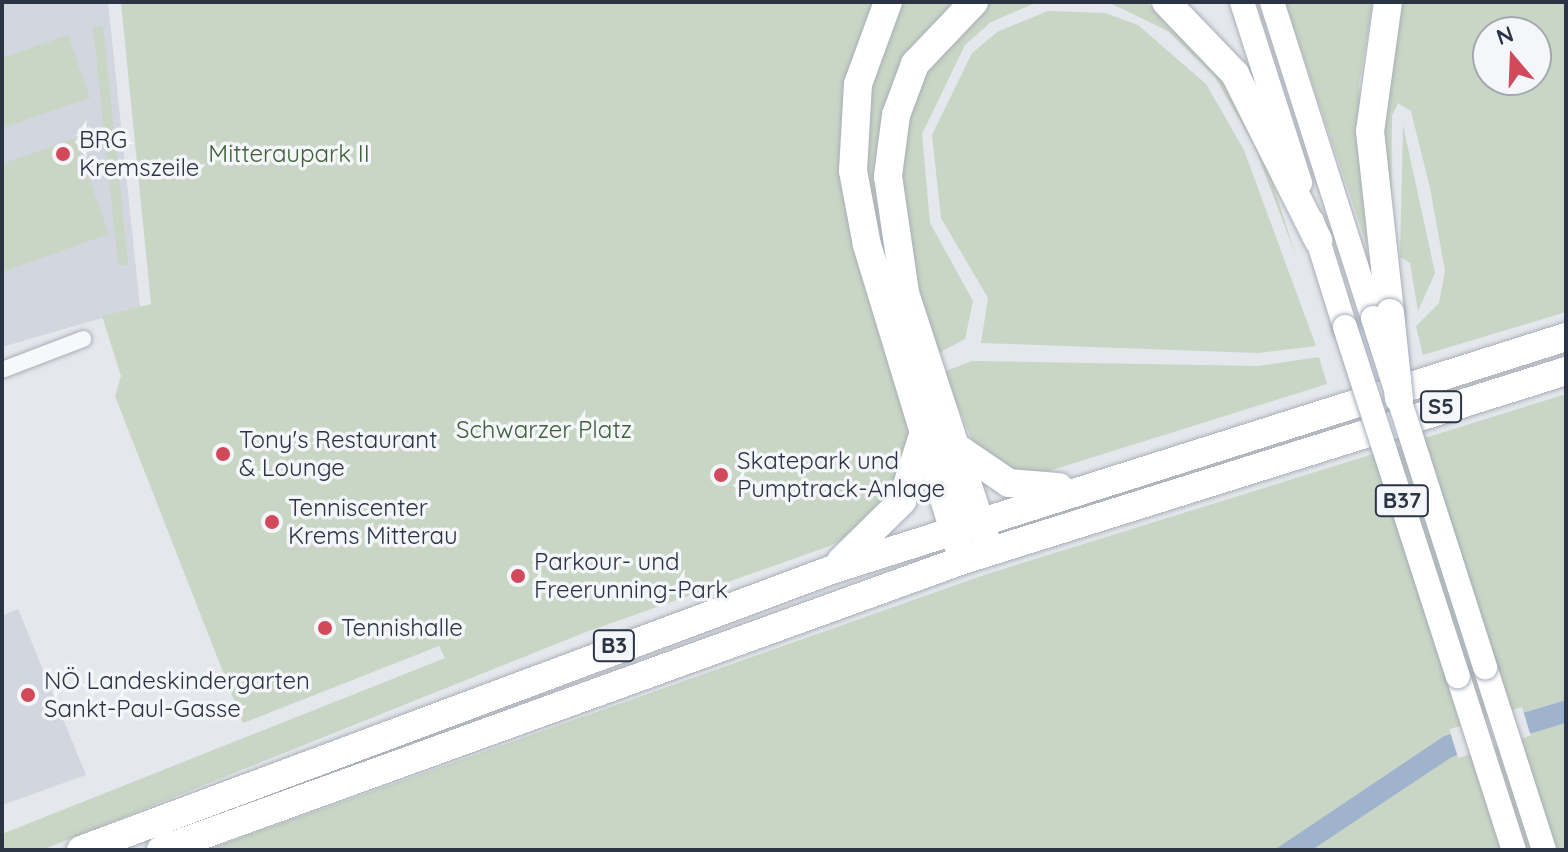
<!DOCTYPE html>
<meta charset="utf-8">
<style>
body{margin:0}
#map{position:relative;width:1568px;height:852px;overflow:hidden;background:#e4e7ec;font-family:Quicksand,sans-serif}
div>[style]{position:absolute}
.built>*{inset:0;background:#d2d6de}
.green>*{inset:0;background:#c9d6c5;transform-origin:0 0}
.water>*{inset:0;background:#9fb4cc}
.pier>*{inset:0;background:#e4e7ec;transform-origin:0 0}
.roads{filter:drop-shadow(0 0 2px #a9aeb7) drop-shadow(0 0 2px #a9aeb7)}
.street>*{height:16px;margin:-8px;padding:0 8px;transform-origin:8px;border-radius:8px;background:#f7f8fa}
.primary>*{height:24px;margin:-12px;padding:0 12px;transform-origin:12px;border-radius:12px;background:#fff}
.highway>*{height:28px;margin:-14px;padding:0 14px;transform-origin:14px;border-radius:14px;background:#fff}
.bridges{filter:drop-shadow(0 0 2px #a3abb8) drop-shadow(0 0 2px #a3abb8)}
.primary-bridge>*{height:24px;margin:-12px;padding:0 12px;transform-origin:12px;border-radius:12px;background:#fff}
.highway-bridge>*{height:28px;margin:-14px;padding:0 14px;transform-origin:14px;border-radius:14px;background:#fff}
.dots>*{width:22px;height:22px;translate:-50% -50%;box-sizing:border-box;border:4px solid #f4f6f9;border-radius:50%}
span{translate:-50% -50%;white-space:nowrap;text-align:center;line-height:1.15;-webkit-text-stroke:7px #f4f6f9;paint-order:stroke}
.shield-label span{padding:2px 6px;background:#f4f6f9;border:2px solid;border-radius:6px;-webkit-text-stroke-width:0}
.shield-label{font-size:22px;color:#2b3445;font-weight:700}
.poi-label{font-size:24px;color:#2b3445}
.left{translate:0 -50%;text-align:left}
.park-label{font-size:24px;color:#3f6138}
.frame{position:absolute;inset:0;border:4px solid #2b3445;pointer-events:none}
.north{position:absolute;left:1472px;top:16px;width:80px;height:80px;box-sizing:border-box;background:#f4f6f9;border:2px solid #a4a8b1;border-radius:50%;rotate:341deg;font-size:22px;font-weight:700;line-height:32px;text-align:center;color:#2b3445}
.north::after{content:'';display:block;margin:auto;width:28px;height:36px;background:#d1495b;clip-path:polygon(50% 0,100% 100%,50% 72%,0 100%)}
</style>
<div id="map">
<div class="built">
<i style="clip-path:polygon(2px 2px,108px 2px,140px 307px,2px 347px)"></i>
<i style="clip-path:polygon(18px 609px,86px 775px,2px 805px,2px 616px)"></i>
</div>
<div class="green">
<i style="clip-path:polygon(121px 2px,877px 2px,848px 82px,908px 417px,909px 439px,891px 496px,848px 538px,824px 548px,586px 632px,42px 850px,2px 850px,2px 834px,445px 658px,439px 646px,243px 723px,115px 396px,121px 376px,102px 316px,151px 304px)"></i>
<i style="clip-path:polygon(898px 2px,954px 2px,906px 59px,896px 296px,868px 210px,862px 123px,878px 47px)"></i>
<i style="clip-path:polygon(991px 2px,1038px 2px,991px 22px,965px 45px,922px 134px,930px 223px,973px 301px,965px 339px,937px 354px,906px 252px,899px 145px,923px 70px)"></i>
<i style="clip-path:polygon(1108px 2px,1145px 2px,1207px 52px,1262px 150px,1296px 256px,1254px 145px,1215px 77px,1168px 31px)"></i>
<i style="clip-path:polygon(1285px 2px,1373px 2px,1359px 85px,1367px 246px)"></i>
<i style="clip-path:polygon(evenodd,1401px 2px,1566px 2px,1566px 312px,1423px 355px,1416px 326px,1439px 303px,1445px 271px,1430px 188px,1411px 111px,1398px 103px,1392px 116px,1391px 229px,1381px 130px,1401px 2px,1488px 32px,1536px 32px,1536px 80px,1488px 80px,1488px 32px)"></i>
<i style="clip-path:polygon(1048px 11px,1105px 13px,1138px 25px,1206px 84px,1244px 150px,1316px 346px,1258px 353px,981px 343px,988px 298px,941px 218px,932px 135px,972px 53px,997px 32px)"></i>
<i style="left:103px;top:26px;width:240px;height:10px;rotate:84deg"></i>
<i style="clip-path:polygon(68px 35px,90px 98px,2px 128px,2px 58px)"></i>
<i style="clip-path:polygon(1403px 125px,1435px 273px,1418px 311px,1410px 263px,1400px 257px)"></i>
<i style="clip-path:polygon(75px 138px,109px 234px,2px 272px,2px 164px)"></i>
<i style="clip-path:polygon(1319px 357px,1327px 384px,1036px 475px,1009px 473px,973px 442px,943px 372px,972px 361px,1258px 366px)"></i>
<i style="clip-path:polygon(1566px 394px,1566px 700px,1444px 736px,1274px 850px,206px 850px,984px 575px)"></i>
<i style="clip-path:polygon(1566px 723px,1566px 850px,1312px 850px,1452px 757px)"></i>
</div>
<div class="water">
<i style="clip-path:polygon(1566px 700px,1566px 723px,1452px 757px,1312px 850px,1274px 850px,1444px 736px)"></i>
</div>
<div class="pier">
<i style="left:1522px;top:707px;width:30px;height:76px;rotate:73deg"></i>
</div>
<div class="roads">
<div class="street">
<i style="left:2px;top:370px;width:87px;rotate:-20.9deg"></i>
</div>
<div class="primary">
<i style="left:1242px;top:2px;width:190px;rotate:72.2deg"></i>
<i style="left:1272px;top:2px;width:332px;rotate:72.3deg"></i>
<i style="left:1312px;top:221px;width:111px;rotate:72.7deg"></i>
<i style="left:1485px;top:667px;width:192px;rotate:72.1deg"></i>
<i style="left:1458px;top:676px;width:183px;rotate:72.2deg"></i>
</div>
<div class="highway">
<i style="left:888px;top:2px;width:87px;rotate:110.1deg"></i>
<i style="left:858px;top:84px;width:87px;rotate:93.3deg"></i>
<i style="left:853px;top:171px;width:75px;rotate:79.3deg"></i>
<i style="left:867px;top:245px;width:313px;rotate:73.1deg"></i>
<i style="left:974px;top:2px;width:86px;rotate:133.6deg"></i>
<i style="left:915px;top:64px;width:54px;rotate:110.4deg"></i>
<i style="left:896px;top:115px;width:62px;rotate:97.5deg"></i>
<i style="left:888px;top:176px;width:118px;rotate:81.7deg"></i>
<i style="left:905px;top:293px;width:258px;rotate:71.9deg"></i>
<i style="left:1166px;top:2px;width:100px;rotate:46.2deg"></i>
<i style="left:1235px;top:74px;width:186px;rotate:63.4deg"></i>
<i style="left:1388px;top:2px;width:130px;rotate:97.9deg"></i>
<i style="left:1370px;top:131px;width:183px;rotate:83.7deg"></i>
<i style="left:956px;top:447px;width:64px;rotate:34.2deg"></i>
<i style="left:1009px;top:483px;width:50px;rotate:4.6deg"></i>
<i style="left:841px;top:561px;width:86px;rotate:-44.5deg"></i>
<i style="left:902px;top:501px;width:72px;rotate:-72.3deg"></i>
<i style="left:81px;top:850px;width:801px;rotate:-20.47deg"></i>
<i style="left:831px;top:570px;width:771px;rotate:-17.59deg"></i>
<i style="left:161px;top:850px;width:853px;rotate:-19.88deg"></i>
<i style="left:963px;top:560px;width:632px;rotate:-17.4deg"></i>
</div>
</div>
<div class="bridges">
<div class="primary-bridge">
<i style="left:1373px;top:318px;width:367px;rotate:72.2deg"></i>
<i style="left:1345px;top:327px;width:367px;rotate:72.1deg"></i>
</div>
<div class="highway-bridge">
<i style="left:1390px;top:313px;width:86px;rotate:84deg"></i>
</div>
</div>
<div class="dots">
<i style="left:63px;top:154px;background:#d1495b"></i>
<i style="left:223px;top:454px;background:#d1495b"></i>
<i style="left:721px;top:475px;background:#d1495b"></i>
<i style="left:272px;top:522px;background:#d1495b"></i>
<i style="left:518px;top:576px;background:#d1495b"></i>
<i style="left:325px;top:628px;background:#d1495b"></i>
<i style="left:28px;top:695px;background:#d1495b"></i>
</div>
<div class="shield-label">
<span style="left:1441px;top:407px">S5</span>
<span style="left:1402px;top:501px">B37</span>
<span style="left:614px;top:646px">B3</span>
</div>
<div class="poi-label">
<span class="left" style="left:79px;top:154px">BRG<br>Kremszeile</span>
<span class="left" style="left:239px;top:454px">Tony's Restaurant<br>&amp; Lounge</span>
<span class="left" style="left:737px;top:475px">Skatepark und<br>Pumptrack-Anlage</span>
<span class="left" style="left:288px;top:522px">Tenniscenter<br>Krems Mitterau</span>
<span class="left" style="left:534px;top:576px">Parkour- und<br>Freerunning-Park</span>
<span class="left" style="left:341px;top:628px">Tennishalle</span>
<span class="left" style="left:44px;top:695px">NÖ Landeskindergarten<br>Sankt-Paul-Gasse</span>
</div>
<div class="park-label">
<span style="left:289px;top:154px">Mitteraupark II</span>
<span style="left:544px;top:430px">Schwarzer Platz</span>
</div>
<div class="frame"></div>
<div class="north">N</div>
</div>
